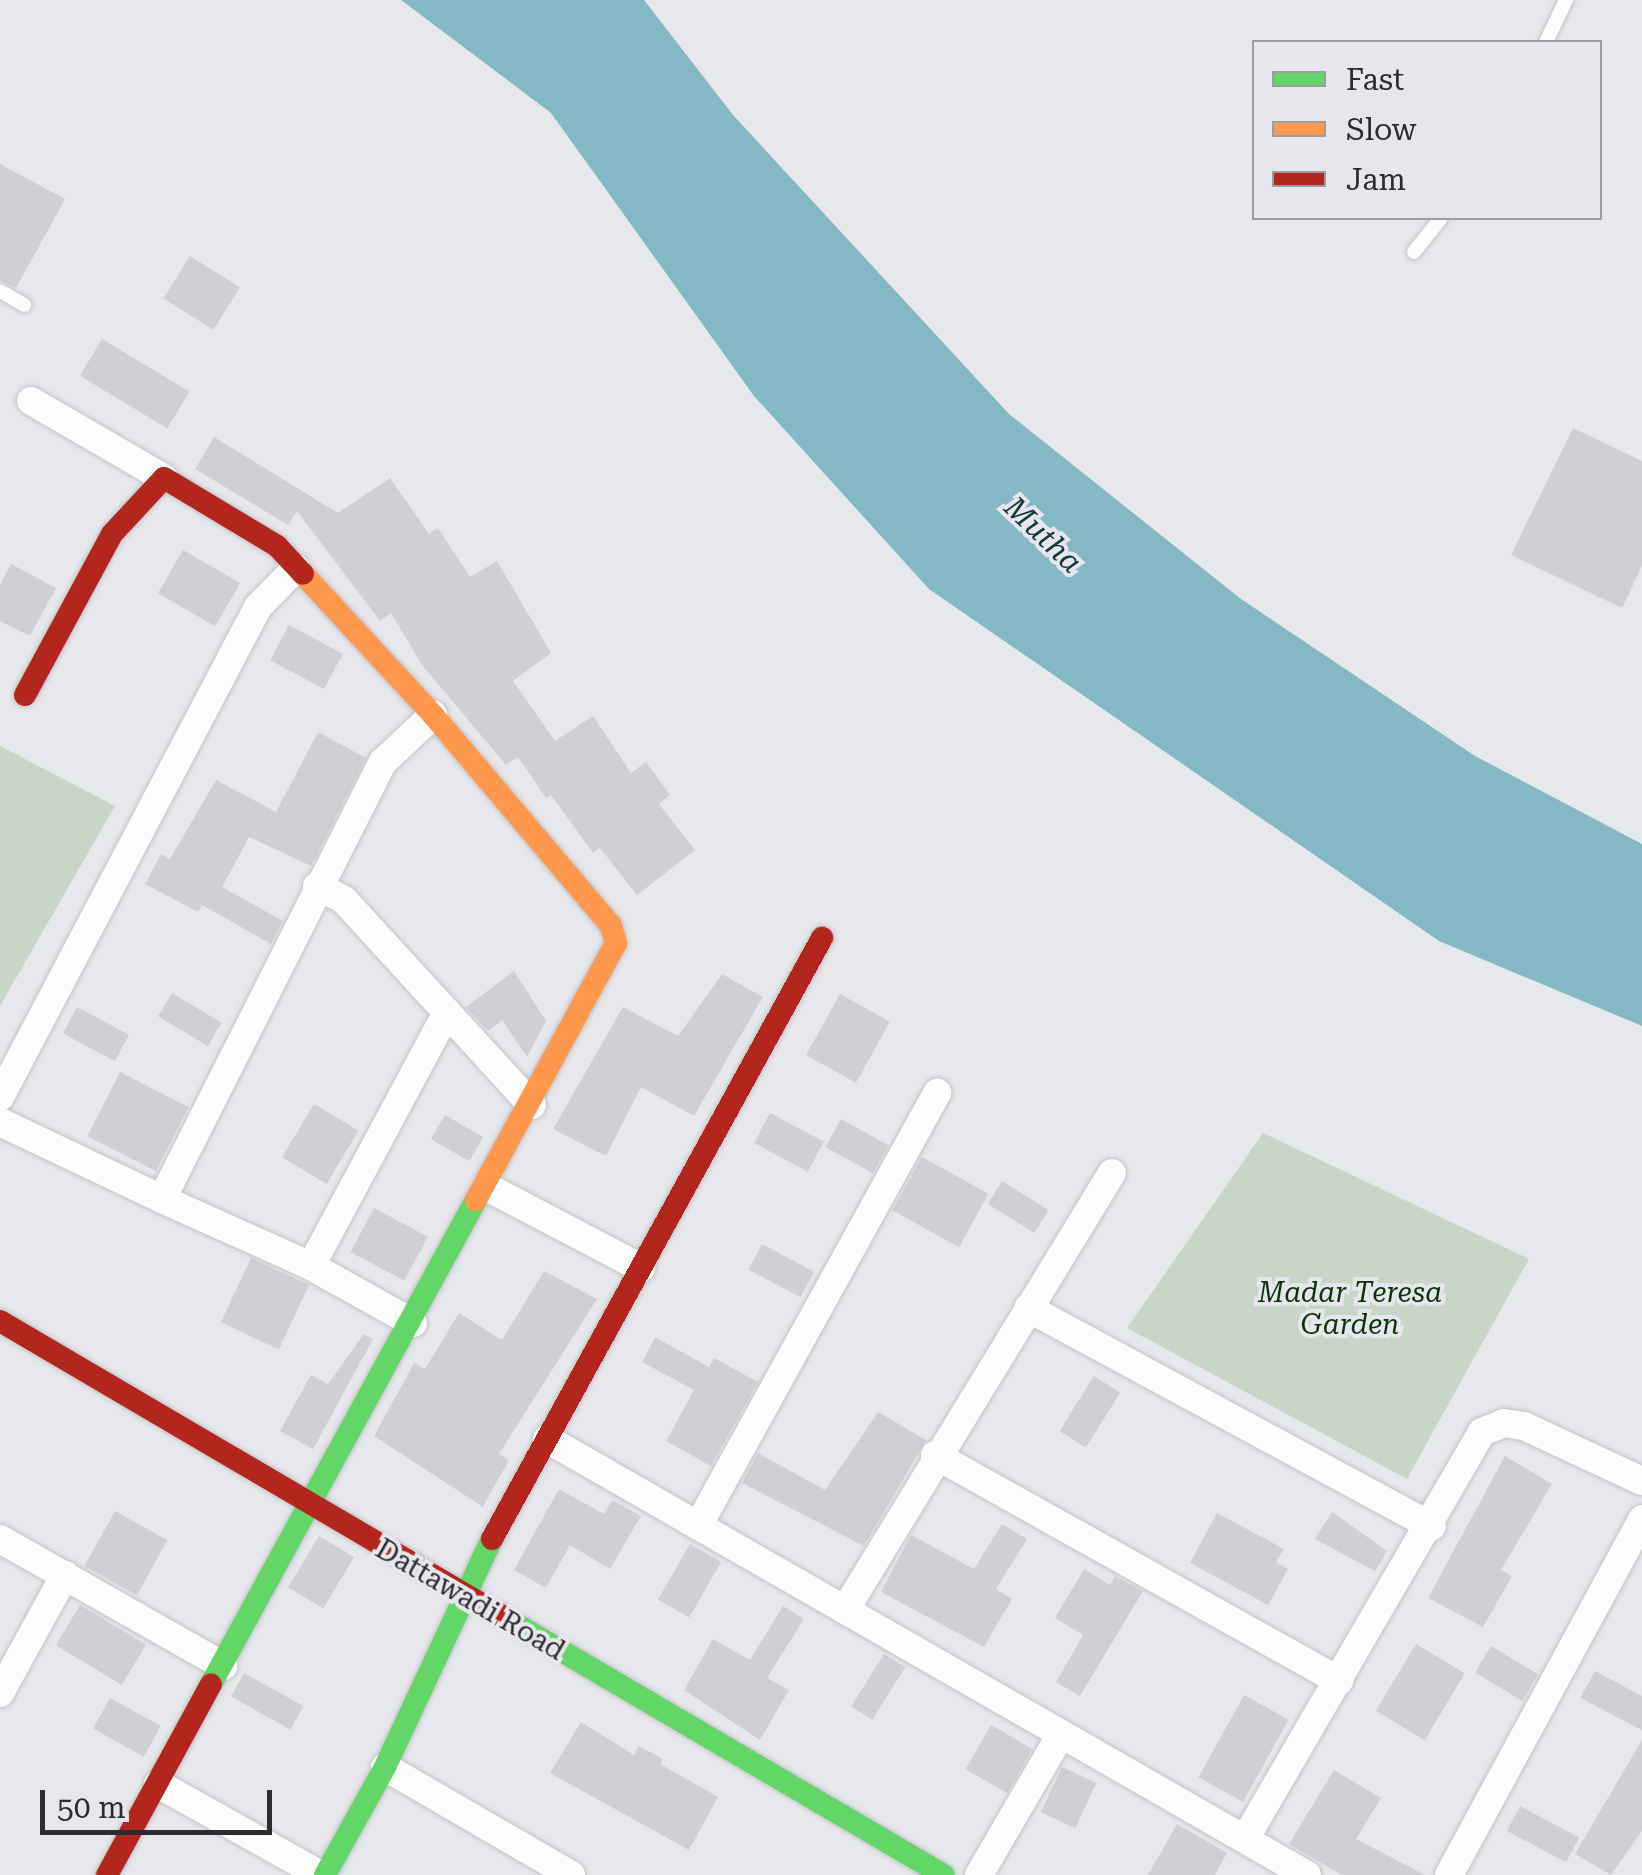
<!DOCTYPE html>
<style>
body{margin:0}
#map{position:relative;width:1642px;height:1875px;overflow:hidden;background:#e7e8ec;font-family:"Roboto Serif",serif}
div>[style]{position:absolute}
.green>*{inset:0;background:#c8d6c8}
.water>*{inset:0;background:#84b8c4}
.building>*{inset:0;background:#cfd0d3;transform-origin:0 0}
.roads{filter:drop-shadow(0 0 2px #c3c3c6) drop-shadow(0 0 2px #c3c3c6)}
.lane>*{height:14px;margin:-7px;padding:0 7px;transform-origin:7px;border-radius:7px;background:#fbfcfc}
.street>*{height:28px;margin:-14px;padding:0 14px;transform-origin:14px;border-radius:14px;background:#fbfcfc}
.fast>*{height:22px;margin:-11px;padding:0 11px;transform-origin:11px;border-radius:11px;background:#63d668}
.slow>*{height:22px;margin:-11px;padding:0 11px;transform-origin:11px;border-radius:11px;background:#ff974d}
.jam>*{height:22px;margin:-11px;padding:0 11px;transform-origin:11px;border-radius:11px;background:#b3261e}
span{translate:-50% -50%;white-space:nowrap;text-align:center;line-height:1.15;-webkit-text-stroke:8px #e6e7ed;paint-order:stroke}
.park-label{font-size:28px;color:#0a3407;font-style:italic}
.street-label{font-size:28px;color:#2c2c2e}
.water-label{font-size:30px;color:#13373f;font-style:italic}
.legend{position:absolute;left:1252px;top:40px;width:350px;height:180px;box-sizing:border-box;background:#e6e7ed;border:2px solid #9c9ca1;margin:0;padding:12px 18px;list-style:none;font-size:30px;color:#2c2c2e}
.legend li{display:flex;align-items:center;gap:20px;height:50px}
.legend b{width:50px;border:2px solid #9c9ca1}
.scale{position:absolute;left:40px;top:1790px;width:232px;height:45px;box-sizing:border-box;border:5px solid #2c2c2e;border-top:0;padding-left:12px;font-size:30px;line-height:35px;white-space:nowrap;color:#2c2c2e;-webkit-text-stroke:8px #e6e7ed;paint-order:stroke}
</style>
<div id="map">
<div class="green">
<i style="clip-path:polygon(0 746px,115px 806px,0 1006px)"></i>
<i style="clip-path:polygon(1263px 1133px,1529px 1259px,1407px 1479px,1127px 1328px)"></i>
</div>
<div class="water">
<i style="clip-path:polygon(401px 0,644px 0,733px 115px,1009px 414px,1241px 599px,1475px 756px,1642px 844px,1642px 1026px,1439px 941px,929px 589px,754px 396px,551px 113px)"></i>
</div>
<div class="building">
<i style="clip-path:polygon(0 164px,65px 199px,16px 288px,0 280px)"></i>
<i style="left:190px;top:256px;width:59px;height:50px;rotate:32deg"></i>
<i style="left:102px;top:339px;width:102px;height:43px;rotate:31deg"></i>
<i style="clip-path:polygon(1573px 428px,1642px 461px,1642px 566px,1622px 608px,1511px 555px)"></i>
<i style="clip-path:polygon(214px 437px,338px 513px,390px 478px,429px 534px,438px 528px,470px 577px,497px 561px,551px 653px,513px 681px,555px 741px,593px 716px,631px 773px,646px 762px,670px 795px,659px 804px,695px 850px,637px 895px,600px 848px,593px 853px,551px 795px,546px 798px,518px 757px,506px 765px,422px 665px,391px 613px,380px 621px,297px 511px,288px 525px,195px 469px)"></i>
<i style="left:183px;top:550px;width:66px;height:50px;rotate:30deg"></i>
<i style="clip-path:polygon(11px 564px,56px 588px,30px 636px,0 621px,0 585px)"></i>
<i style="left:289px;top:625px;width:61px;height:40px;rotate:28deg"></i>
<i style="clip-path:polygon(318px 732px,366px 758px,311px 866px,249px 837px,222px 887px,283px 921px,271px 944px,202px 905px,198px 912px,145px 884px,161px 854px,170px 859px,216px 780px,276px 812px)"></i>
<i style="clip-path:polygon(514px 971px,546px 1021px,527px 1057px,502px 1020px,488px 1031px,466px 1007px)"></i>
<i style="clip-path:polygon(722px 974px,763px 997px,694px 1116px,641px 1087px,606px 1156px,553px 1129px,623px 1007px,678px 1036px)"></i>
<i style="left:172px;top:993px;width:58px;height:27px;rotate:31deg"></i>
<i style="left:840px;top:994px;width:57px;height:70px;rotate:29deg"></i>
<i style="left:77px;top:1007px;width:59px;height:30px;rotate:28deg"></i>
<i style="left:120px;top:1072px;width:77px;height:72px;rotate:27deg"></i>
<i style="left:314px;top:1104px;width:52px;height:62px;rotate:31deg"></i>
<i style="left:770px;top:1113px;width:61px;height:34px;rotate:28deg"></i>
<i style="left:445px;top:1115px;width:44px;height:28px;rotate:30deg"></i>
<i style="left:841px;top:1119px;width:54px;height:32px;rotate:29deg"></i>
<i style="left:922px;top:1157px;width:76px;height:61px;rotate:29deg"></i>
<i style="left:1002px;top:1181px;width:55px;height:27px;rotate:32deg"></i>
<i style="left:374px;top:1208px;width:61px;height:50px;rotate:28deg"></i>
<i style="left:762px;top:1244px;width:59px;height:29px;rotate:28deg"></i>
<i style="left:251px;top:1258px;width:64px;height:71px;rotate:25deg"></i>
<i style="clip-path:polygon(544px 1271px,597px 1299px,499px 1454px,509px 1460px,483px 1507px,374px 1436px,414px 1363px,425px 1369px,459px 1313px,502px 1340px)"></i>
<i style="clip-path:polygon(364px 1334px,373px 1339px,313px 1449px,280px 1431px,311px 1375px,328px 1384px)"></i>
<i style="clip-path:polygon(655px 1337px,709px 1367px,714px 1358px,758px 1382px,711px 1466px,666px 1441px,694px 1390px,642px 1362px)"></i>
<i style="left:1094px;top:1376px;width:31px;height:65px;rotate:32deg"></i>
<i style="clip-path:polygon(878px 1412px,926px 1440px,864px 1546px,742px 1483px,758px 1453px,825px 1490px)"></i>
<i style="clip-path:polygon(1505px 1456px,1552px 1484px,1501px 1570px,1512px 1576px,1483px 1627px,1428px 1598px)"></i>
<i style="clip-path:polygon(559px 1489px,604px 1514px,612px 1500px,641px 1516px,610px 1569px,570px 1545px,546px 1588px,514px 1570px)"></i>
<i style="left:115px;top:1511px;width:60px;height:63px;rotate:29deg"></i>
<i style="clip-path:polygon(1332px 1512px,1387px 1551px,1375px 1571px,1315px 1539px)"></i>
<i style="clip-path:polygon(1217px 1513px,1284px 1549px,1276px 1562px,1288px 1569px,1268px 1605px,1190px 1563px)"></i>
<i style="clip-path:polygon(1002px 1524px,1027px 1539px,996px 1589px,1012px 1599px,984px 1647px,881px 1592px,911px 1535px,974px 1569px)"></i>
<i style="left:319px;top:1536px;width:41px;height:60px;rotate:31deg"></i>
<i style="left:690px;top:1544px;width:36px;height:64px;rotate:30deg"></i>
<i style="clip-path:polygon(1084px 1569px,1110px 1585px,1115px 1576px,1143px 1591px,1080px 1696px,1056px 1682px,1083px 1635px,1055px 1618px)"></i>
<i style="left:80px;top:1605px;width:77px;height:47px;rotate:31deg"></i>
<i style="clip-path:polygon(783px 1606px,804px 1619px,767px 1678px,789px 1690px,760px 1740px,684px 1690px,713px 1639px,750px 1660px)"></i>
<i style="left:1416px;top:1644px;width:57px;height:78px;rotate:31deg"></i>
<i style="left:1491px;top:1646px;width:55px;height:31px;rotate:31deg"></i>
<i style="left:884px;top:1654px;width:25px;height:62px;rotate:32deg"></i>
<i style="clip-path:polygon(1595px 1671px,1642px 1696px,1642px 1730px,1580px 1698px)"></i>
<i style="left:244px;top:1673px;width:68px;height:27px;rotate:29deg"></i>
<i style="left:1244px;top:1695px;width:51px;height:94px;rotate:29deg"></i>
<i style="left:110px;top:1698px;width:58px;height:35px;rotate:29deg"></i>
<i style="clip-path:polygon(581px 1722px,634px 1755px,639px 1746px,663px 1759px,660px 1764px,718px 1797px,689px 1850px,550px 1773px)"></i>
<i style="left:991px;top:1725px;width:48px;height:51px;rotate:30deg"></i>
<i style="clip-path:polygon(1642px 1740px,1642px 1831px,1611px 1875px,1575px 1854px)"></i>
<i style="left:1062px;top:1767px;width:38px;height:50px;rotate:25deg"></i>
<i style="clip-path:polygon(1334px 1770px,1381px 1798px,1356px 1839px,1425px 1875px,1342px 1875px,1289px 1844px)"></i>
<i style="left:1520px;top:1806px;width:67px;height:28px;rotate:28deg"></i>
<i style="clip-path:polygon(1177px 1824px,1227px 1853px,1215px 1875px,1148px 1875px)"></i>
</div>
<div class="roads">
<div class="lane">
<i style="left:1546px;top:42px;width:47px;rotate:-64.5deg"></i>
<i style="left:1414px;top:252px;width:43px;rotate:-51.5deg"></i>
<i style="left:0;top:291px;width:28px;rotate:30deg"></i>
</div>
<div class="street">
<i style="left:31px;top:401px;width:154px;rotate:30.1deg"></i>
<i style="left:317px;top:886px;width:30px;rotate:27deg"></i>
<i style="left:344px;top:900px;width:278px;rotate:47.5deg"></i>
<i style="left:0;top:1097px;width:554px;rotate:-62.23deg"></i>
<i style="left:258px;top:607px;width:54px;rotate:-45.7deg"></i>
<i style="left:0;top:1122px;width:179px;rotate:25.4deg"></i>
<i style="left:487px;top:1187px;width:174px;rotate:27.7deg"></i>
<i style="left:311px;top:1266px;width:288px;rotate:-61.8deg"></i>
<i style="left:1028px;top:1308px;width:459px;rotate:28.4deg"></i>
<i style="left:413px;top:1323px;width:117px;rotate:-150.8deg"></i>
<i style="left:311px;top:1266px;width:163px;rotate:-155.8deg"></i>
<i style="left:162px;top:1199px;width:490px;rotate:-63.2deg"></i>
<i style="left:383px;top:762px;width:69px;rotate:-43.2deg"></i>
<i style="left:547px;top:1439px;width:876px;rotate:29.84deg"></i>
<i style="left:935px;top:1455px;width:463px;rotate:29.2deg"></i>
<i style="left:698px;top:1526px;width:495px;rotate:-61.1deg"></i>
<i style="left:0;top:1539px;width:257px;rotate:29.6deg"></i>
<i style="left:845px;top:1610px;width:512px;rotate:-58.58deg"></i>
<i style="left:0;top:1693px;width:135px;rotate:-61.2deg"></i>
<i style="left:385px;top:1767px;width:215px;rotate:30.1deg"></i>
<i style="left:158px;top:1784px;width:187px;rotate:29.2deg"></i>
<i style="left:1245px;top:1839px;width:471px;rotate:-59.8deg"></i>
<i style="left:1482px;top:1432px;width:24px;rotate:-22deg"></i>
<i style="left:1504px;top:1423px;width:20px;rotate:9deg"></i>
<i style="left:1524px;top:1426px;width:130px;rotate:25deg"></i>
<i style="left:979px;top:1875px;width:163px;rotate:-59.8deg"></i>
<i style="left:1449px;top:1875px;width:405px;rotate:-61.5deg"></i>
</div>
<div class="fast">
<i style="left:514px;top:1623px;width:498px;rotate:30.4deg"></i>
<i style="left:211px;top:1684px;width:552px;rotate:-61.3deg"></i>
<i style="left:325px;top:1875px;width:124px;rotate:-60.9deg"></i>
<i style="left:385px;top:1767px;width:252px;rotate:-64.9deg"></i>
</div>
<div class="slow">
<i style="left:303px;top:574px;width:192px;rotate:47.3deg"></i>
<i style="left:433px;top:715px;width:276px;rotate:49.8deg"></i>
<i style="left:611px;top:926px;width:18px;rotate:74deg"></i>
<i style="left:616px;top:943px;width:293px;rotate:118.6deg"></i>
</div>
<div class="jam">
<i style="left:25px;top:695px;width:183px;rotate:-61.6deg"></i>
<i style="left:112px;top:534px;width:76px;rotate:-47.1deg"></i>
<i style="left:164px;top:478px;width:132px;rotate:31deg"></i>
<i style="left:277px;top:546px;width:38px;rotate:47deg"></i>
<i style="left:0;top:1321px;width:596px;rotate:30.44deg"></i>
<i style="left:492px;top:1539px;width:686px;rotate:-61.23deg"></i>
<i style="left:107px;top:1875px;width:217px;rotate:-61.4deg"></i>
</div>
</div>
<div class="park-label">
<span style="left:1350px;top:1309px">Madar Teresa<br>Garden</span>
</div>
<div class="street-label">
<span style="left:470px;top:1600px;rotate:30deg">Dattawadi Road</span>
</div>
<div class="water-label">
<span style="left:1043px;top:535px;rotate:44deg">Mutha</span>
</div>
<ul class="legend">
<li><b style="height:12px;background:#63d668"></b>Fast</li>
<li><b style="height:12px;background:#ff974d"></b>Slow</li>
<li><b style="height:12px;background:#b3261e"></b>Jam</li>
</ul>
<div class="scale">50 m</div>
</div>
